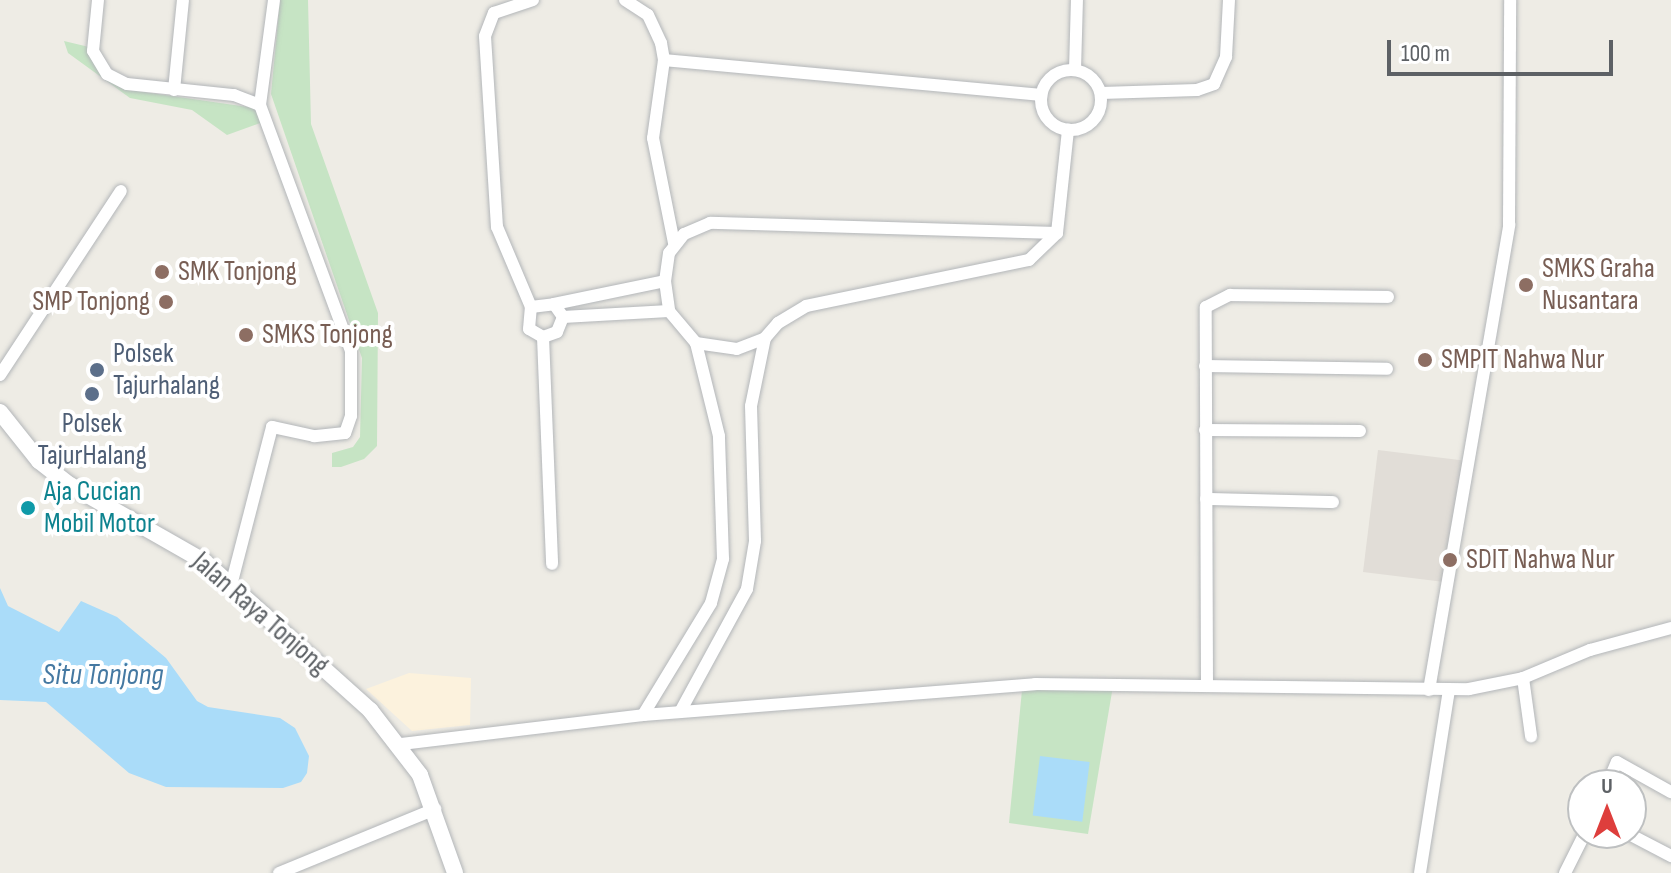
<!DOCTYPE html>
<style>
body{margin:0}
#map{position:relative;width:1671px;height:873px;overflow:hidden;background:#eeece5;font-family:"Sofia Sans Condensed",sans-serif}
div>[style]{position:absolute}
.commercial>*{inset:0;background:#fcf2dd}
.education>*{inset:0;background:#e1ddd7;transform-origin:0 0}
.green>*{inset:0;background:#c6e4c4}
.water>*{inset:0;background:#aadcf9;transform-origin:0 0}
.roads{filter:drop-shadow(0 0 2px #b3b6b9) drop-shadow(0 0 2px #b3b6b9)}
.minor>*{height:12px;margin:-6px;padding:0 6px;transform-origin:6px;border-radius:6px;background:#fff}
.minor>.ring{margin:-6px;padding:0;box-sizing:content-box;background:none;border:12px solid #fff;border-radius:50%}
.secondary>*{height:16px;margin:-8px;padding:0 8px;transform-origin:8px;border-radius:8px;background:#fff}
.dots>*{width:22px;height:22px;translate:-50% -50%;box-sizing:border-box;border:4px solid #fff;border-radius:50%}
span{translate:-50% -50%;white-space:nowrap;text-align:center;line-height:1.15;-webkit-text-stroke:8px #fff;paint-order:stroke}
.education-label{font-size:28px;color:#785e54}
.left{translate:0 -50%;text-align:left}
.right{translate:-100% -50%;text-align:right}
.service-label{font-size:28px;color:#4e5e75}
.culture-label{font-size:28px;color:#0d838f}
.street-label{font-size:28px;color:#5d6165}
.water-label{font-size:30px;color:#4579a2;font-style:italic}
.north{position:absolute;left:1567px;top:769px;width:80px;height:80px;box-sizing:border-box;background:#fff;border:2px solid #bec0c1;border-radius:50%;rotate:0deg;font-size:22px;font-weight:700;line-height:32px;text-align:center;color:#5d6165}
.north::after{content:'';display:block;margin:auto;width:28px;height:36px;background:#de3e3c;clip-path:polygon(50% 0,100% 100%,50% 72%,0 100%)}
.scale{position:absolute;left:1387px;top:40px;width:226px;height:36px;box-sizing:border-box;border:4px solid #5d6165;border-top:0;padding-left:10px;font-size:24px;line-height:28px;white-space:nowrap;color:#5d6165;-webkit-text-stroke:6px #fff;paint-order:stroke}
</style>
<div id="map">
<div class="commercial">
<i style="clip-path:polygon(409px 673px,471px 678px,470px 725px,412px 731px,366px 689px)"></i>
</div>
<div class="education">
<i style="left:1378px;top:450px;width:88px;height:123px;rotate:7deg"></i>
</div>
<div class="green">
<i style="clip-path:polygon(280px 0,308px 0,311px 124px,378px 313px,377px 446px,364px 459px,341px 467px,332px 467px,332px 453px,353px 447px,360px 437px,362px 358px,271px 94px)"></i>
<i style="clip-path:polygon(64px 41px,89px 47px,130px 90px,255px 108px,263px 122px,227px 135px,192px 110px,130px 98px,68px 53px)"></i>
<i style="clip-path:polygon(1113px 686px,1088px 834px,1009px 823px,1022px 690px)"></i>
</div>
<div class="water">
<i style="clip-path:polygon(0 588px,8px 606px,59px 632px,81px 601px,117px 617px,166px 658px,197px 701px,208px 707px,280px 718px,295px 728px,309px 756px,307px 773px,301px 782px,283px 788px,166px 787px,129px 773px,46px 702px,0 700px)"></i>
<i style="left:1040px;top:756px;width:50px;height:60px;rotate:7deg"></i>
</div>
<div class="roads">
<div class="minor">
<i style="left:98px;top:0;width:51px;rotate:95.6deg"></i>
<i style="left:93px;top:51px;width:27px;rotate:59deg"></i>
<i style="left:107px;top:74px;width:22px;rotate:27deg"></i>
<i style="left:127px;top:84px;width:108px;rotate:5.9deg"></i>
<i style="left:234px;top:95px;width:28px;rotate:21deg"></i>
<i style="left:260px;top:105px;width:262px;rotate:69.7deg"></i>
<i style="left:351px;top:351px;width:65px;rotate:90deg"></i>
<i style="left:351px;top:416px;width:18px;rotate:109deg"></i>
<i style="left:345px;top:433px;width:31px;rotate:174deg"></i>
<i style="left:314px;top:436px;width:43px;rotate:-167.9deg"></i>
<i style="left:272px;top:427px;width:164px;rotate:104.5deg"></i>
<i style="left:625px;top:0;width:27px;rotate:33deg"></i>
<i style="left:648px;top:15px;width:31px;rotate:65deg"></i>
<i style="left:661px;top:43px;width:17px;rotate:80deg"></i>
<i style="left:664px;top:60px;width:79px;rotate:98deg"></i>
<i style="left:653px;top:138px;width:107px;rotate:78.7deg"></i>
<i style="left:664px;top:60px;width:379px;rotate:5.3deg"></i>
<i class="ring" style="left:1041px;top:70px;width:48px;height:48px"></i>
<i style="left:1075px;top:70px;width:70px;rotate:-88.4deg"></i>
<i style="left:174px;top:90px;width:90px;rotate:-84.3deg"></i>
<i style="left:1101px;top:93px;width:96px;rotate:-1.8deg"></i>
<i style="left:1197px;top:90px;width:18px;rotate:-19deg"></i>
<i style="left:1214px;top:84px;width:30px;rotate:-66deg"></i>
<i style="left:1226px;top:57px;width:57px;rotate:-87deg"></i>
<i style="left:260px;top:105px;width:106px;rotate:-82.4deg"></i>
<i style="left:1057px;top:233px;width:347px;rotate:-178.3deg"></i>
<i style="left:710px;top:223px;width:28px;rotate:157deg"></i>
<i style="left:684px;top:234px;width:24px;rotate:128deg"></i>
<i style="left:669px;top:253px;width:28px;rotate:98deg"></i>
<i style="left:665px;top:281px;width:30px;rotate:82deg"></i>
<i style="left:669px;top:311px;width:42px;rotate:49.8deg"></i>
<i style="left:696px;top:343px;width:41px;rotate:8.3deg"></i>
<i style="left:737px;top:349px;width:30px;rotate:-21deg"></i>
<i style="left:765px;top:338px;width:20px;rotate:-49deg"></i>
<i style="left:778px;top:323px;width:33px;rotate:-31deg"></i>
<i style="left:806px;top:306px;width:228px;rotate:-11.7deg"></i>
<i style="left:1029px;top:260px;width:39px;rotate:-44deg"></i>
<i style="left:1057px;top:233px;width:104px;rotate:-83.9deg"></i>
<i style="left:554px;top:304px;width:113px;rotate:-11.7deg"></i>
<i style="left:531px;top:307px;width:23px;rotate:-7deg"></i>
<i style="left:554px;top:304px;width:16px;rotate:55deg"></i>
<i style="left:563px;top:317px;width:16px;rotate:112deg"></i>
<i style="left:557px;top:332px;width:15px;rotate:160deg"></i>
<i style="left:543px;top:337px;width:16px;rotate:-150deg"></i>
<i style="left:529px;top:329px;width:22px;rotate:-85deg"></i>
<i style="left:531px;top:307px;width:87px;rotate:-113deg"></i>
<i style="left:497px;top:227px;width:191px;rotate:-93.6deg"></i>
<i style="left:485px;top:36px;width:25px;rotate:-69deg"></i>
<i style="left:494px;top:13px;width:41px;rotate:-18.4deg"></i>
<i style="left:563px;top:317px;width:106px;rotate:-3.2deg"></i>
<i style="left:543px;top:337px;width:227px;rotate:87.7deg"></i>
<i style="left:1205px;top:366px;width:182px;rotate:0.9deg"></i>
<i style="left:0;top:375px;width:220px;rotate:-56.7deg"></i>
<i style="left:1205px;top:430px;width:155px;rotate:0.4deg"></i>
<i style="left:1206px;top:499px;width:127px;rotate:1.4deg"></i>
<i style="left:1523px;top:678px;width:59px;rotate:82.1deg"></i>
<i style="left:1207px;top:685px;width:378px;rotate:-90.2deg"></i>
<i style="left:1206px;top:307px;width:27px;rotate:-27deg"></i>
<i style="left:1230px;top:295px;width:158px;rotate:0.7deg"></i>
<i style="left:1429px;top:690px;width:472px;rotate:-80.2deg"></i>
<i style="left:1509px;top:225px;width:225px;rotate:-89.7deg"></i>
<i style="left:680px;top:712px;width:140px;rotate:-61.4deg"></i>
<i style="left:747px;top:589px;width:49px;rotate:-80.5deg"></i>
<i style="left:755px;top:541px;width:135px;rotate:-91.7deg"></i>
<i style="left:751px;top:406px;width:69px;rotate:-78.4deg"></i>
<i style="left:643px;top:715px;width:131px;rotate:-58.7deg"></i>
<i style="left:711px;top:603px;width:46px;rotate:-74.7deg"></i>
<i style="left:723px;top:559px;width:123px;rotate:-91.9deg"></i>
<i style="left:719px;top:436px;width:96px;rotate:-103.9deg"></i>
<i style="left:401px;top:744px;width:244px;rotate:-6.8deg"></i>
<i style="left:643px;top:715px;width:393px;rotate:-4.5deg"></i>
<i style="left:1035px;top:684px;width:434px;rotate:0.7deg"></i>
<i style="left:1469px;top:689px;width:55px;rotate:-11.5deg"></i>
<i style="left:1523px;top:678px;width:73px;rotate:-22.7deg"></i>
<i style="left:1590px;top:650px;width:84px;rotate:-15.2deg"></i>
<i style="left:1607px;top:785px;width:25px;rotate:-67deg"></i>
<i style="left:1617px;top:762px;width:62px;rotate:29.1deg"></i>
<i style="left:1627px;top:833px;width:50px;rotate:27.6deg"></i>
<i style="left:279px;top:873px;width:169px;rotate:-22.3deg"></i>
<i style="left:1420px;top:873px;width:185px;rotate:-81deg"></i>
<i style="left:1565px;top:873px;width:45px;rotate:-63.4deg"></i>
</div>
<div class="secondary">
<i style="left:0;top:412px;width:63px;rotate:51.5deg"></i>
<i style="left:39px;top:461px;width:39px;rotate:38deg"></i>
<i style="left:70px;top:485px;width:155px;rotate:29.7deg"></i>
<i style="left:205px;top:562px;width:222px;rotate:41.9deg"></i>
<i style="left:370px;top:710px;width:82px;rotate:52.4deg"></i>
<i style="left:420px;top:775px;width:104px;rotate:70.3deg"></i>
</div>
</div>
<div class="dots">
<i style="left:162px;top:272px;background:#8d6e63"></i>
<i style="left:1526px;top:285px;background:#8d6e63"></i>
<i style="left:166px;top:302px;background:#8d6e63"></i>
<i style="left:246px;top:335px;background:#8d6e63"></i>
<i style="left:1425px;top:360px;background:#8d6e63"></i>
<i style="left:97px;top:370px;background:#5c6f8a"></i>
<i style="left:92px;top:394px;background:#5c6f8a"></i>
<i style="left:28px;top:508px;background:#0f9aa8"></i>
<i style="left:1450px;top:560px;background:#8d6e63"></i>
</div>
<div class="education-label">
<span class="left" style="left:1542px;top:285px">SMKS Graha<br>Nusantara</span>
<span class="left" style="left:178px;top:272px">SMK Tonjong</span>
<span class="right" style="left:150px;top:302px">SMP Tonjong</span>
<span class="left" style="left:262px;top:335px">SMKS Tonjong</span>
<span class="left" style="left:1441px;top:360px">SMPIT Nahwa Nur</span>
<span class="left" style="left:1466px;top:560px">SDIT Nahwa Nur</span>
</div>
<div class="service-label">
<span class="left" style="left:113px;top:370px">Polsek<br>Tajurhalang</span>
<span style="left:92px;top:440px">Polsek<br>TajurHalang</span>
</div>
<div class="culture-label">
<span class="left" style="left:44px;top:508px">Aja Cucian<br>Mobil Motor</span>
</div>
<div class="street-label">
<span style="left:260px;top:614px;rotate:41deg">Jalan Raya Tonjong</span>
</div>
<div class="water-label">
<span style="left:103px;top:675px">Situ Tonjong</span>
</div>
<div class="north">U</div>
<div class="scale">100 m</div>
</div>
